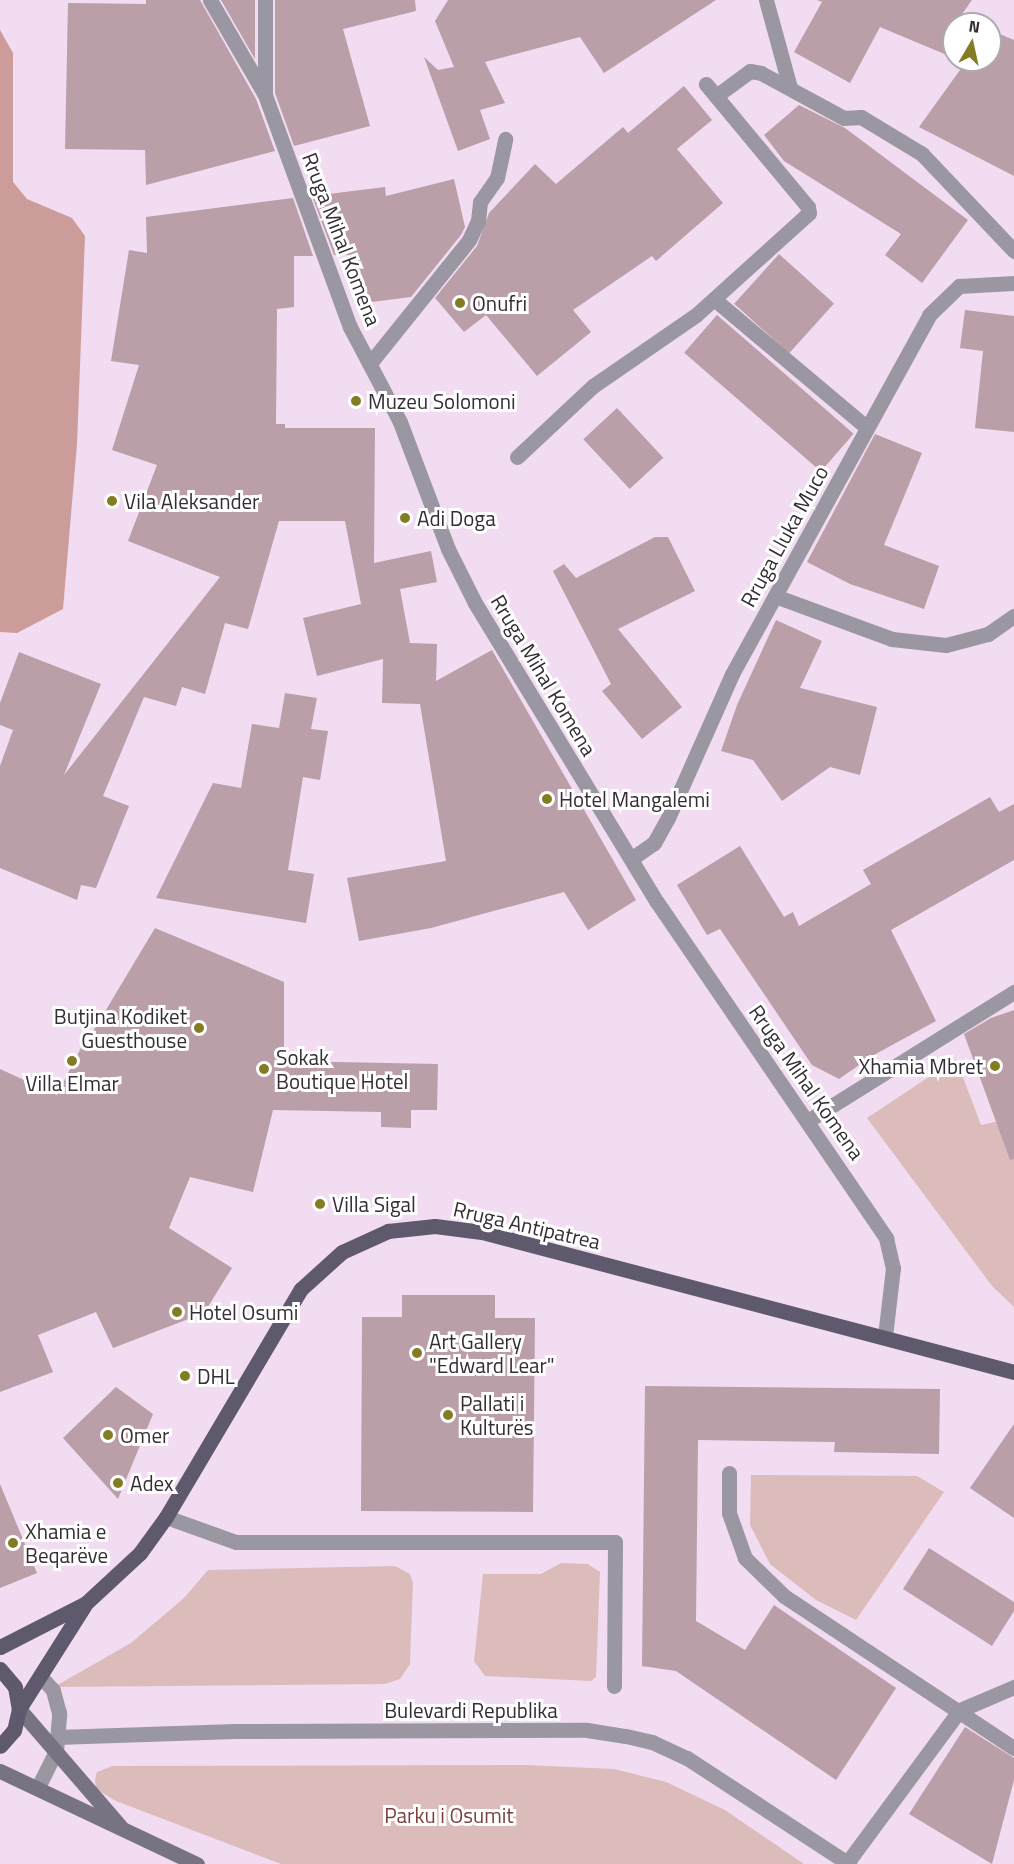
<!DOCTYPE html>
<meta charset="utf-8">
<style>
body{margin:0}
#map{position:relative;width:1014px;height:1864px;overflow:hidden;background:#f1dcf1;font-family:"Titillium Web",sans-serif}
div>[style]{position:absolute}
.green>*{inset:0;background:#dbbcbb}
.forest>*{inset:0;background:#cb9c9a}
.building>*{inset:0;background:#ba9ea8;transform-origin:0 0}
.lane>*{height:15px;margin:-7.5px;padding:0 7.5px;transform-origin:7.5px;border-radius:7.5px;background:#9a97a2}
.street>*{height:15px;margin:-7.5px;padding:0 7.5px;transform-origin:7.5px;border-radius:7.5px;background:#9a97a2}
.secondary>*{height:15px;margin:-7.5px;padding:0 7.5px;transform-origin:7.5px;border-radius:7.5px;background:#777382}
.primary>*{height:15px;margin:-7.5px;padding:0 7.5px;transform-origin:7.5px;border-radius:7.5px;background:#5e596c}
.dots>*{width:16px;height:16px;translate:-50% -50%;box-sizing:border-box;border:3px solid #fff;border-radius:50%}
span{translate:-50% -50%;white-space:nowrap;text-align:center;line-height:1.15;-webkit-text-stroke:6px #fff;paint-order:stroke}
.street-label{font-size:21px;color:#352d35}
.poi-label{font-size:21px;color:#352d35}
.left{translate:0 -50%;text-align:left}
.right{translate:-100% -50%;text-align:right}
.park-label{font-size:21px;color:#7c3f3e}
.north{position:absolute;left:942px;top:12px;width:60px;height:60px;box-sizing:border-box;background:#fff;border:2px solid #aeabae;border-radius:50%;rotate:9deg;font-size:16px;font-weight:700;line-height:24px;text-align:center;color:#352d35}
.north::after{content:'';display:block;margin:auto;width:21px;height:27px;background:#837c23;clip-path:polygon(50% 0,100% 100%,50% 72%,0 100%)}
</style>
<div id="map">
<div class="green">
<i style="clip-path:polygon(956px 1059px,981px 1125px,999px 1121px,1014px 1156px,1014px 1307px,992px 1286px,867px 1118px)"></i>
<i style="clip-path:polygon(751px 1475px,917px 1476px,944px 1492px,856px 1620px,816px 1600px,770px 1564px,750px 1525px)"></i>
<i style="clip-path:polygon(561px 1563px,588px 1564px,600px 1572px,596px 1677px,591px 1681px,485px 1676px,474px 1661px,483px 1574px,541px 1574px)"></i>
<i style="clip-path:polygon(395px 1566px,410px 1574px,413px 1583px,410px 1664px,400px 1679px,385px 1684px,54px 1687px,131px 1643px,184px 1598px,208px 1570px)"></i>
<i style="clip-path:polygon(526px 1765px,614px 1769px,666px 1782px,725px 1810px,804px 1864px,281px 1864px,116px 1801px,96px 1789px,95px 1779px,97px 1772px,112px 1766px)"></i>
</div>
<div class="forest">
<i style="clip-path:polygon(0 30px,13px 53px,13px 182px,27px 199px,72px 218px,85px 236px,77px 444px,63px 609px,17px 633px,0 632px)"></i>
</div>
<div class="building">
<i style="clip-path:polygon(146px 0,200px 0,256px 99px,275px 151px,146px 185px,145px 150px,65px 149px,68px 3px,146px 4px)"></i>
<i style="clip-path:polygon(221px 0,255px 0,255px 59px)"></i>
<i style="clip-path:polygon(275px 0,415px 0,416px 11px,343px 29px,370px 126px,294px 146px,275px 93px)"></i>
<i style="clip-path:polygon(448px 0,716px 0,604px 73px,580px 37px,485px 62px,505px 103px,480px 110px,490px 139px,458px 151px,424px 57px,438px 70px,454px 67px,435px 21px)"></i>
<i style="clip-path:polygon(817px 0,972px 0,960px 17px,977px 24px,954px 24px,954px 58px,880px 27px,850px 83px,794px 52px,822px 2px)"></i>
<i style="clip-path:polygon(990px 30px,1014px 40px,1014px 176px,919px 127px,965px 63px,958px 60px,990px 60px)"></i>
<i style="clip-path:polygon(684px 86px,712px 120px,677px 149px,723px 203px,656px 261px,652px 256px,573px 310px,591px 332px,537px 376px,486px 315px,464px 332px,435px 298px,477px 246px,489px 213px,535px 164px,556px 184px,623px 127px,628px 133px)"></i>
<i style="clip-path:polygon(799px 105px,845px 128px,968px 220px,922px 283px,885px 255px,901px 234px,784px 161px,764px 135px)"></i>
<i style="clip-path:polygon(454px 179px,465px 227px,461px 235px,411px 297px,356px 304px,349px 255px,334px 255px,312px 196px,385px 187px,386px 196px)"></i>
<i style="clip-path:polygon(293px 198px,313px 256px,294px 256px,294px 307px,277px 309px,276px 424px,285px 424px,285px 428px,375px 428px,374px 563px,431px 551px,437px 582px,400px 589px,410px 643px,437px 644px,436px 681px,492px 650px,636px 900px,588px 930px,564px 892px,431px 928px,359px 941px,347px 878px,446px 861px,420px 704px,382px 703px,383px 659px,317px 676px,303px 618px,361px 604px,345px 521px,279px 521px,248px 629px,225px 623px,205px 694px,182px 687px,176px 706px,144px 697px,103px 796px,129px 806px,96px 888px,81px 885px,77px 900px,0 868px,0 766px,13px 730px,0 725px,0 703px,19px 652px,101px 684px,64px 775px,220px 577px,128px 541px,157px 465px,112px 450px,139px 365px,111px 361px,129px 250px,147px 253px,146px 217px)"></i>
<i style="left:779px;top:254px;width:74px;height:67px;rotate:42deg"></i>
<i style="clip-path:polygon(965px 310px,1014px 316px,1014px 432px,975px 428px,983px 351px,960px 348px)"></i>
<i style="left:717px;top:315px;width:181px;height:50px;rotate:41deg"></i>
<i style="left:617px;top:408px;width:68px;height:46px;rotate:47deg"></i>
<i style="clip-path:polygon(875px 434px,922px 453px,884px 545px,939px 566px,924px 609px,850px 584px,807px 562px)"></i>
<i style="clip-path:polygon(655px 537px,668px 537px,695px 591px,618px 629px,682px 707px,642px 739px,602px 691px,611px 684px,553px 571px,564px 564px,576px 578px)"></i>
<i style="clip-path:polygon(776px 620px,822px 641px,800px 688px,877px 707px,860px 775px,830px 767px,782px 801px,753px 760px,721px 751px,737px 705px)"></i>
<i style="clip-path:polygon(285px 693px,317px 698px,311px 729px,328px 731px,320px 780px,303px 777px,288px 870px,314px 874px,306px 923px,156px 898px,213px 783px,241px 788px,252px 724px,279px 728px)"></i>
<i style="clip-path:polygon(990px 797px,999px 812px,1014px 804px,1014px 860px,891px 930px,936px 1021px,872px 1056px,839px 1079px,812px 1065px,720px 929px,707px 935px,677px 885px,740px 846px,784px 917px,793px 912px,799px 926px,871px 884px,863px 870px)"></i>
<i style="clip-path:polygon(155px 928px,284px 982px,284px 1061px,438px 1064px,437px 1110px,411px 1110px,411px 1128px,381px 1127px,381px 1112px,273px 1110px,253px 1192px,190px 1177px,169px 1228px,232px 1268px,204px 1313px,113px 1348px,96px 1312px,38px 1335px,53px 1372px,0 1392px,0 1069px,57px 1095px,86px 1038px,88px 1040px)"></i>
<i style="clip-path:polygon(1014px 1010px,1014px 1159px,1010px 1160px,964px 1034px,991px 1018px)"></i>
<i style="clip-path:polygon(402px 1295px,495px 1295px,495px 1318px,535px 1318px,533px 1512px,361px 1511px,362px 1317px,402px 1317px)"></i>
<i style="clip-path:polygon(645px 1386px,940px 1389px,939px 1454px,834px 1452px,835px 1442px,698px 1440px,696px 1621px,745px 1650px,774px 1605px,896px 1688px,836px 1780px,676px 1671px,642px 1666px)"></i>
<i style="clip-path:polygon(116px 1387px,153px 1414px,118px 1499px,63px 1438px)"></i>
<i style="clip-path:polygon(1014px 1424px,1014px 1518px,970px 1488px)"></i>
<i style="clip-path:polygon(0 1484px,37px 1573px,0 1588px)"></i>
<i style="clip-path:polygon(929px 1548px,1014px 1602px,1014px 1611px,992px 1646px,903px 1589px)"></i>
<i style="clip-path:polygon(965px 1727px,1014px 1758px,1014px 1780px,992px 1864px,909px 1814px)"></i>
</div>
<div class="lane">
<i style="left:729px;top:1473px;width:40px;rotate:90deg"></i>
<i style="left:729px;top:1513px;width:48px;rotate:70.4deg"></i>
<i style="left:745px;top:1558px;width:54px;rotate:44.3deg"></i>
<i style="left:784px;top:1596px;width:276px;rotate:33.5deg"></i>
<i style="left:166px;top:1517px;width:74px;rotate:19.7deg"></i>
<i style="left:236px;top:1542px;width:379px"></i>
<i style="left:615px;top:1542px;width:144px;rotate:90.4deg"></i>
</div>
<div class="street">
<i style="left:210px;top:0;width:110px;rotate:59.9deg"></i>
<i style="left:265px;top:95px;width:247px;rotate:69.9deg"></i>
<i style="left:350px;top:327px;width:107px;rotate:62.2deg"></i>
<i style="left:400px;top:422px;width:136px;rotate:69.3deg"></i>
<i style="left:448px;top:549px;width:60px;rotate:63.4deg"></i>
<i style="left:475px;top:603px;width:350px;rotate:58.7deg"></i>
<i style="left:657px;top:902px;width:407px;rotate:55.7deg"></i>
<i style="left:886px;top:1238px;width:31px;rotate:77deg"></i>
<i style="left:893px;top:1268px;width:68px;rotate:96.7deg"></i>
<i style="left:766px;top:0;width:91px;rotate:74.7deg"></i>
<i style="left:265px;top:92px;width:92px;rotate:-90deg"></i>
<i style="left:716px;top:96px;width:42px;rotate:-36.3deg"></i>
<i style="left:750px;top:71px;width:11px;rotate:10deg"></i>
<i style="left:761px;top:73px;width:94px;rotate:28.5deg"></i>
<i style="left:844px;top:118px;width:17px;rotate:-3deg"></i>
<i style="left:861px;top:117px;width:71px;rotate:31.2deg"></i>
<i style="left:922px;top:154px;width:134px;rotate:46.5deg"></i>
<i style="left:714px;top:299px;width:200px;rotate:40.1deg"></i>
<i style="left:371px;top:362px;width:156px;rotate:-51.2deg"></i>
<i style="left:469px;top:240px;width:21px;rotate:-65deg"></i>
<i style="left:478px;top:221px;width:19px;rotate:-84deg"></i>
<i style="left:480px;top:202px;width:29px;rotate:-55deg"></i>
<i style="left:497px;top:178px;width:40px;rotate:-78deg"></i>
<i style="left:517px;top:457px;width:104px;rotate:-43.1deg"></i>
<i style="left:593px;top:386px;width:125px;rotate:-34.6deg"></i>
<i style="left:696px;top:315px;width:152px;rotate:-42.1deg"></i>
<i style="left:809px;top:213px;width:6px;rotate:-99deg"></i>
<i style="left:808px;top:207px;width:160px;rotate:-129.7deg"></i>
<i style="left:775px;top:596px;width:125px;rotate:20.2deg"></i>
<i style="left:892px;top:639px;width:54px;rotate:6.3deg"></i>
<i style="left:946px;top:645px;width:43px;rotate:-14.7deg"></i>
<i style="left:988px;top:634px;width:32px;rotate:-35deg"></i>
<i style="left:631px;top:859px;width:28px;rotate:-35deg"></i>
<i style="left:654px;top:843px;width:29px;rotate:-61deg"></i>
<i style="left:668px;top:818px;width:158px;rotate:-66deg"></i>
<i style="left:732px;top:674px;width:409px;rotate:-61.2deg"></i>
<i style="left:929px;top:315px;width:42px;rotate:-44deg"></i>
<i style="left:959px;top:286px;width:55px;rotate:-3.1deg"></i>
<i style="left:809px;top:1120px;width:242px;rotate:-32deg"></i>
<i style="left:57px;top:1737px;width:178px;rotate:-1.9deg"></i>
<i style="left:235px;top:1731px;width:352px;rotate:-0.2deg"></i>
<i style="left:587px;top:1730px;width:39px;rotate:9deg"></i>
<i style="left:626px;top:1736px;width:27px;rotate:13deg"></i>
<i style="left:652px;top:1742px;width:38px;rotate:25deg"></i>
<i style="left:687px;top:1758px;width:194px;rotate:33.2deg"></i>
<i style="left:38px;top:1787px;width:40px;rotate:-63.4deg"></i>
<i style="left:56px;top:1751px;width:38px;rotate:-85deg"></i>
<i style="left:59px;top:1713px;width:24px;rotate:-105deg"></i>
<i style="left:53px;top:1690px;width:19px;rotate:-133deg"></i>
<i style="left:847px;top:1863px;width:190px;rotate:-53.6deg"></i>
<i style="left:960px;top:1710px;width:59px;rotate:-23.1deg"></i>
</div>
<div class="secondary">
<i style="left:19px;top:1709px;width:155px;rotate:49.2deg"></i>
<i style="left:0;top:1771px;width:218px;rotate:25.3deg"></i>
</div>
<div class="primary">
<i style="left:0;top:1647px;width:97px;rotate:-27.1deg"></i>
<i style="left:86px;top:1603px;width:74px;rotate:-42.8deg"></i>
<i style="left:140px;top:1553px;width:44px;rotate:-54.2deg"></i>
<i style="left:166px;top:1517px;width:265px;rotate:-59.4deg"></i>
<i style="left:301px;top:1289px;width:55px;rotate:-42.1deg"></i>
<i style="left:342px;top:1252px;width:51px;rotate:-24.5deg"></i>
<i style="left:388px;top:1231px;width:47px;rotate:-6.1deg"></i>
<i style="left:435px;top:1226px;width:47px;rotate:7.3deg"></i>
<i style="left:482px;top:1232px;width:550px;rotate:14.74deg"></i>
<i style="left:0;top:1669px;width:23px;rotate:50deg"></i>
<i style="left:15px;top:1687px;width:22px;rotate:80deg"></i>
<i style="left:19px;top:1709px;width:22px;rotate:103deg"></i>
<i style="left:14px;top:1730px;width:21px;rotate:131deg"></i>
<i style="left:19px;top:1709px;width:122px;rotate:-57.7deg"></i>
</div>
<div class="dots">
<i style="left:460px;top:303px;background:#837c23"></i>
<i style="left:356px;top:401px;background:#837c23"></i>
<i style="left:112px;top:501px;background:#837c23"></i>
<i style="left:405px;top:518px;background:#837c23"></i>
<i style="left:547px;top:799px;background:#837c23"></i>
<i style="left:199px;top:1028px;background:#837c23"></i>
<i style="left:72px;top:1061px;background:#837c23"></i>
<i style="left:995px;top:1066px;background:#837c23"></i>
<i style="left:264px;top:1069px;background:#837c23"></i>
<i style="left:320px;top:1204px;background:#837c23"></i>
<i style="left:177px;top:1312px;background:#837c23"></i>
<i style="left:417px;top:1353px;background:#837c23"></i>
<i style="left:185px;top:1376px;background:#837c23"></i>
<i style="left:448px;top:1415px;background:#837c23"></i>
<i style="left:108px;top:1435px;background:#837c23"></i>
<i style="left:118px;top:1483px;background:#837c23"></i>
<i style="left:13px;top:1543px;background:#837c23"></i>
</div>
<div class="street-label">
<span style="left:342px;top:239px;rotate:69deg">Rruga Mihal Komena</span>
<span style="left:784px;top:536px;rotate:-61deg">Rruga Lluka Muco</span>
<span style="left:544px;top:675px;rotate:59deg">Rruga Mihal Komena</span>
<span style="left:807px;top:1082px;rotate:55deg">Rruga Mihal Komena</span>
<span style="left:527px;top:1225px;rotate:13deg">Rruga Antipatrea</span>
<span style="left:471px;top:1710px">Bulevardi Republika</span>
</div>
<div class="poi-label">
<span class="left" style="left:472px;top:303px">Onufri</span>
<span class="left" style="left:368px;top:401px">Muzeu Solomoni</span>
<span class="left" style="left:124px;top:501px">Vila Aleksander</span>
<span class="left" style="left:417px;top:518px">Adi Doga</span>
<span class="left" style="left:559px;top:799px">Hotel Mangalemi</span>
<span class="right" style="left:187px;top:1028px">Butjina Kodiket<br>Guesthouse</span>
<span class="left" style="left:276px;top:1069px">Sokak<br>Boutique Hotel</span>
<span class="right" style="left:983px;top:1066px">Xhamia Mbret</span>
<span style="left:72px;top:1083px">Villa Elmar</span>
<span class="left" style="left:332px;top:1204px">Villa Sigal</span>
<span class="left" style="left:189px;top:1312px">Hotel Osumi</span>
<span class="left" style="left:429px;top:1353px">Art Gallery<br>"Edward Lear"</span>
<span class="left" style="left:197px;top:1376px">DHL</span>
<span class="left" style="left:460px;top:1415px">Pallati i<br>Kulturës</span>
<span class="left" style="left:120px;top:1435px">Omer</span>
<span class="left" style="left:130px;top:1483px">Adex</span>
<span class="left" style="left:25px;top:1543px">Xhamia e<br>Beqarëve</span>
</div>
<div class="park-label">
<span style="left:449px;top:1815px">Parku i Osumit</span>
</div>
<div class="north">N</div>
</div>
